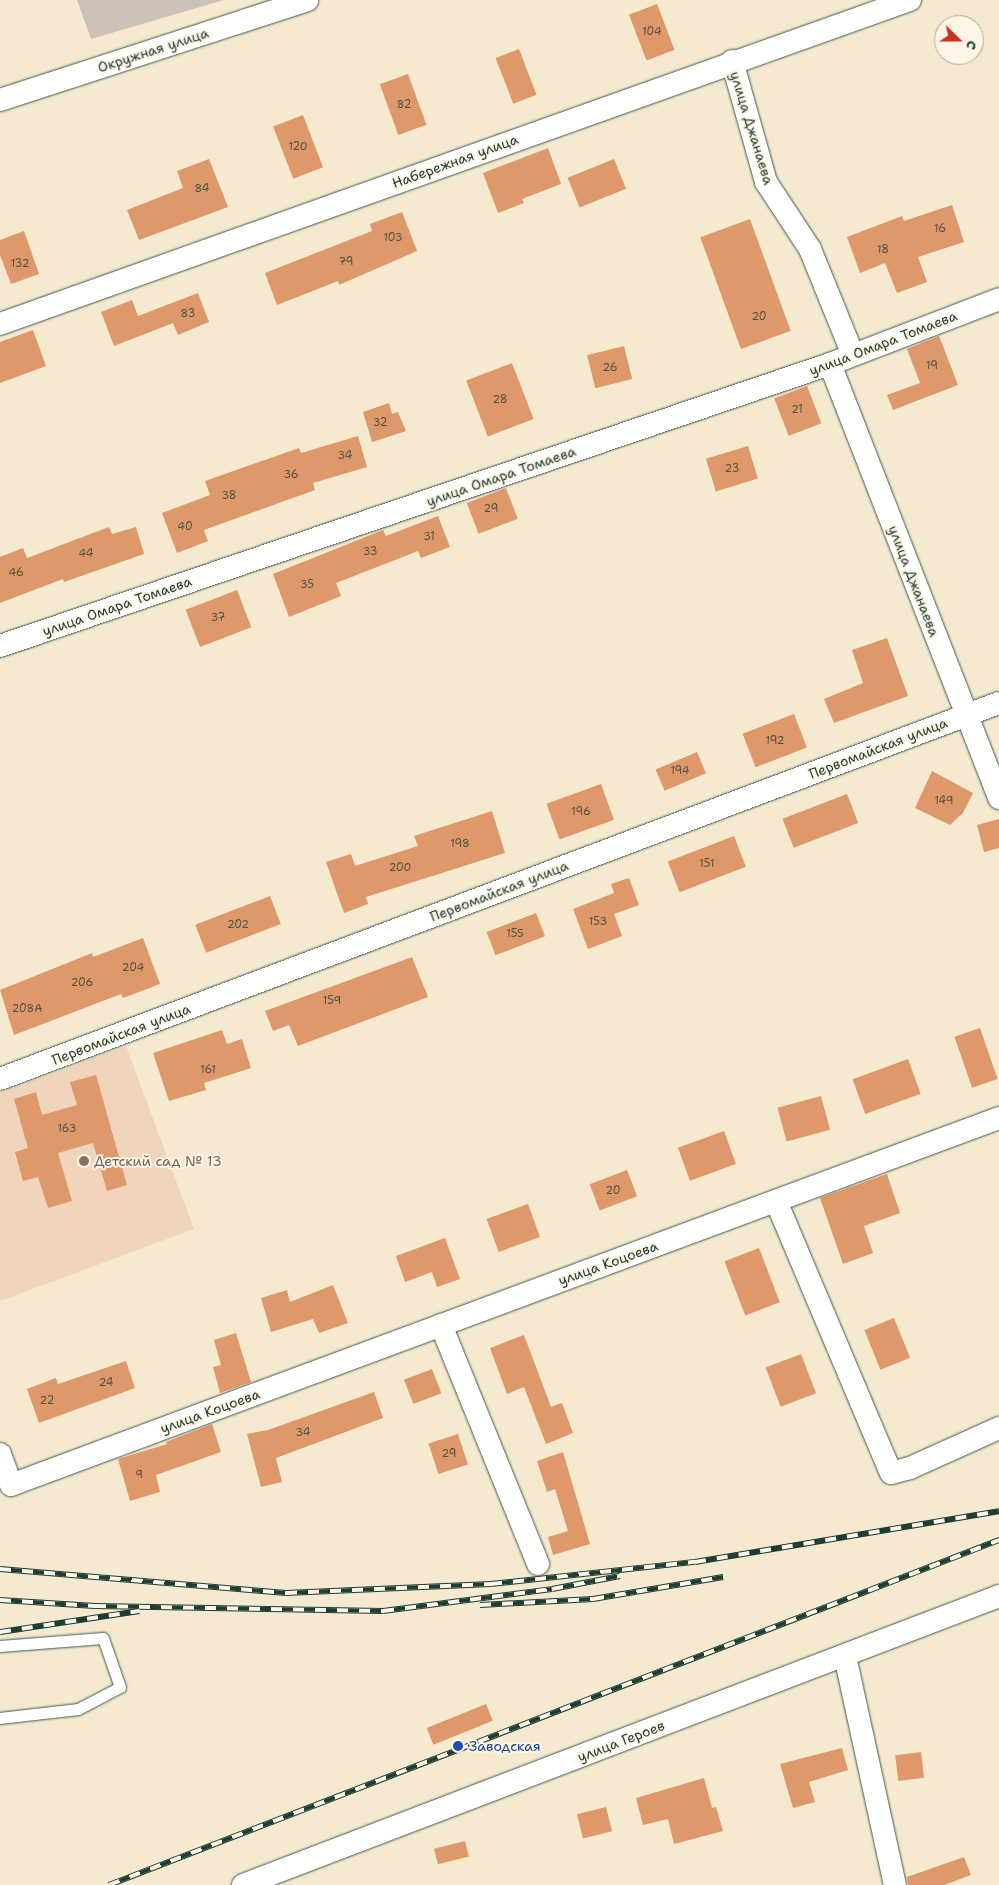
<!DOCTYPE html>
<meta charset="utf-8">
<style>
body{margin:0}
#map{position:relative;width:999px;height:1885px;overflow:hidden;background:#f5ead0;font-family:"Shantell Sans",sans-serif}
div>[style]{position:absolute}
.built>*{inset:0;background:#f0d5bc}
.industrial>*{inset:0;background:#cec1b9}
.building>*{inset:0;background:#de986a;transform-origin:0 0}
.roads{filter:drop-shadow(0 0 1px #3f574b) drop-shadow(0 0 1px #3f574b)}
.lane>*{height:11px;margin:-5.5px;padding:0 5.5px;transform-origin:5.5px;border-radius:5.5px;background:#fff}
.street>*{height:22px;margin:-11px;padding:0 11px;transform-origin:11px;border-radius:11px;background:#fff}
.rail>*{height:5.5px;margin-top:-2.75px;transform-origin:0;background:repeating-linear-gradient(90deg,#fcf5e5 0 11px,#1f3d34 0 22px);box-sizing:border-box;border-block:1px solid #1f3d34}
.dots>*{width:14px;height:14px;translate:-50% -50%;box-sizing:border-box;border:2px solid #fcf5e5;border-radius:50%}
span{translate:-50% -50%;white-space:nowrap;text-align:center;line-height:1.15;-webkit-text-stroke:4px #fcf5e5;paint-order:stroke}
.number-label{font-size:11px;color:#4f5442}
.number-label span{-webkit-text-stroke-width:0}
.street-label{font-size:14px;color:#1f3d34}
.education-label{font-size:14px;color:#785e54}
.left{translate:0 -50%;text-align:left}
.transit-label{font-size:14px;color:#164399}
.north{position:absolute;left:934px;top:15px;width:50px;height:50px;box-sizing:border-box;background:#fcf5e5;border:1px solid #a4ab9e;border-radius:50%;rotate:112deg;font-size:14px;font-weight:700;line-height:20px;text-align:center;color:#1f3d34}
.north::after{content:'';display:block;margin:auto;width:18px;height:22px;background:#c8321e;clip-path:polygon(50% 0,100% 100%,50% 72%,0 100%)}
</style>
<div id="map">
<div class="built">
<i style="clip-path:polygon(126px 1046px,194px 1229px,0 1301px,0 1093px)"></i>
</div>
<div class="industrial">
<i style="clip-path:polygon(77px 0,224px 0,91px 39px)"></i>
</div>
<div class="building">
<i style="left:657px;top:4px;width:49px;height:30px;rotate:69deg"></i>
<i style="left:519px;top:49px;width:49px;height:25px;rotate:69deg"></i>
<i style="left:408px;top:74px;width:54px;height:30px;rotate:70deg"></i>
<i style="left:303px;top:115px;width:56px;height:32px;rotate:69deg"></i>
<i style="clip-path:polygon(548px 148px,561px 184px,522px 199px,524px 203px,498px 213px,483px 173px)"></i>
<i style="clip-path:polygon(209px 159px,228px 207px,139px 240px,127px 210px,183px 188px,177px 171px)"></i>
<i style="left:614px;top:159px;width:32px;height:50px;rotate:68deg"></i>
<i style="clip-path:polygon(952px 205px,964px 242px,918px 257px,927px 282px,897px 293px,885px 263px,860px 273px,847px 237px,902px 216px,904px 221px)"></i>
<i style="clip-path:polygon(402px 212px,417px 251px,339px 285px,338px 281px,277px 305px,265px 273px,372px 231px,370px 224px)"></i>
<i style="left:750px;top:219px;width:119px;height:53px;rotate:70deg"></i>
<i style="clip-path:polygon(24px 231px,39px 274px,11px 284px,0 255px,0 240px)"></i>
<i style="clip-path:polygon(198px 293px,209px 322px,178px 335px,173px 323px,114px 346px,101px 312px,132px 300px,138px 316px)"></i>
<i style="clip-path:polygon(33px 330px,46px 366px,0 383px,0 342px)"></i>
<i style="clip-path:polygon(939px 336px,958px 385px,893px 410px,887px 395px,920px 383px,907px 349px)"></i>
<i style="left:624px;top:346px;width:34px;height:38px;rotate:76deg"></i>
<i style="left:512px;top:363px;width:60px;height:49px;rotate:69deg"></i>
<i style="left:807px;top:386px;width:40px;height:35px;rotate:69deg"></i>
<i style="clip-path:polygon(389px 403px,392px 414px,398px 412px,406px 431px,372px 442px,363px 412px)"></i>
<i style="clip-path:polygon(358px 436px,367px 467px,313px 483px,315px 490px,204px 530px,208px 541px,177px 553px,162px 513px,210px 495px,205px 481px,299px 448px,301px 453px)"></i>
<i style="left:748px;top:446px;width:34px;height:44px;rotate:73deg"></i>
<i style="left:506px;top:488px;width:33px;height:42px;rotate:69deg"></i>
<i style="clip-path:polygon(438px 516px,450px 547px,421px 558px,418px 551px,336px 583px,341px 596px,289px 617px,273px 574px,383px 530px,386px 536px)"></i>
<i style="clip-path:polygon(109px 527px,112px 534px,136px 527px,144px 554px,64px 582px,63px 579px,0 603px,0 557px,23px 548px,27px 558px)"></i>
<i style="left:237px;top:590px;width:40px;height:55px;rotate:69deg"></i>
<i style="clip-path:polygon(887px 638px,908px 696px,834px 723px,824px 699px,863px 683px,852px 650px)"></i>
<i style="left:794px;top:714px;width:36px;height:55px;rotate:69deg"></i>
<i style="left:697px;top:752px;width:23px;height:45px;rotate:67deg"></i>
<i style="clip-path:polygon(932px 771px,973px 793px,963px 813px,950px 825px,915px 808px)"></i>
<i style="left:601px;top:784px;width:38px;height:58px;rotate:70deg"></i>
<i style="left:847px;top:794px;width:31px;height:69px;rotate:69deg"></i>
<i style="clip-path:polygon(492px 811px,505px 853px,366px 897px,368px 904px,344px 913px,326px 862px,351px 854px,355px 866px,418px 846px,414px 836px)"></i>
<i style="clip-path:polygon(999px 819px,999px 848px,984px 852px,977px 825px)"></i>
<i style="left:734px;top:836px;width:33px;height:71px;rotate:69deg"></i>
<i style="clip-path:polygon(629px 878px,639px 905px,614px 914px,622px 936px,588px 949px,573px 909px,614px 893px,611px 884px)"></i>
<i style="left:270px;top:896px;width:30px;height:80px;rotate:69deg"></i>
<i style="left:536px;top:913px;width:25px;height:53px;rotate:69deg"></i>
<i style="clip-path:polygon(143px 938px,160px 984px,123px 998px,121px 994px,14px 1035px,0 990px,92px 953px,93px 957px)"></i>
<i style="clip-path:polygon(412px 957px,428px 997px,298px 1046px,289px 1025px,273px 1031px,265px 1011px)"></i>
<i style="left:980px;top:1028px;width:54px;height:27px;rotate:71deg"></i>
<i style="clip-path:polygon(222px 1030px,227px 1044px,242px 1039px,251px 1068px,204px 1083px,206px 1090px,169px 1101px,153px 1053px)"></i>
<i style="left:908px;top:1059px;width:37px;height:59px;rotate:70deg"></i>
<i style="clip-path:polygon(96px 1075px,127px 1185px,107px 1191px,93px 1143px,58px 1153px,72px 1201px,48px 1208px,38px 1177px,23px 1181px,15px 1152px,28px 1148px,14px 1099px,36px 1092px,42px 1115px,77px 1105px,70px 1082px)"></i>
<i style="left:821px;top:1096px;width:35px;height:45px;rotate:75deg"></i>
<i style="left:724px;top:1131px;width:35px;height:49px;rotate:70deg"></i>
<i style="left:627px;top:1170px;width:28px;height:40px;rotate:69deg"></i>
<i style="clip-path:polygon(887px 1174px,900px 1213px,864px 1226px,873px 1253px,843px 1264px,820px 1198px)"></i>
<i style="left:528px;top:1204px;width:35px;height:44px;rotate:70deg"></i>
<i style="clip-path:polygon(445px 1238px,460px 1279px,437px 1287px,432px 1272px,405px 1282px,396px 1256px)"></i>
<i style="left:759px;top:1248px;width:58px;height:37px;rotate:69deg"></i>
<i style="clip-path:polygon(333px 1285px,348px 1323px,319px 1333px,313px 1319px,271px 1332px,261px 1298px,287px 1290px,290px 1302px)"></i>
<i style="left:894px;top:1318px;width:43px;height:32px;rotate:68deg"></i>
<i style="clip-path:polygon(236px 1333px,251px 1382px,220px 1393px,213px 1367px,221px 1365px,214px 1340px)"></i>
<i style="clip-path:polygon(524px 1335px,551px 1407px,562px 1403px,573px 1433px,546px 1444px,524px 1387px,507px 1394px,490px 1348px)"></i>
<i style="left:801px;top:1354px;width:42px;height:38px;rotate:69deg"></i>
<i style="clip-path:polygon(126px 1361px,135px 1388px,39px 1423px,27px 1389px,56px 1378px,58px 1384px)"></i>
<i style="left:432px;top:1369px;width:26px;height:30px;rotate:69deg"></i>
<i style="clip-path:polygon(374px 1392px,383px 1418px,276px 1458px,282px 1482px,261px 1487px,247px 1434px,268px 1430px)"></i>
<i style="clip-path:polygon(212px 1424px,221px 1452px,156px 1475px,160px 1492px,130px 1501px,118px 1459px,167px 1444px,166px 1442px)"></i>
<i style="left:458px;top:1434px;width:32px;height:31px;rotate:72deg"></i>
<i style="clip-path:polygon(563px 1452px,590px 1544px,553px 1555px,548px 1537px,568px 1531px,555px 1489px,547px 1492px,537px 1461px)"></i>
<i style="left:486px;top:1704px;width:18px;height:64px;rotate:68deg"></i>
<i style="clip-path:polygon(842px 1748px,848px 1770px,809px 1782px,815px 1802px,793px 1808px,780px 1764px)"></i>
<i style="left:921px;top:1752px;width:26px;height:26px;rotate:83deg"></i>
<i style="clip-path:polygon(704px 1778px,712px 1808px,716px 1807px,723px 1831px,674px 1844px,668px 1819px,643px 1825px,636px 1798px)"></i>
<i style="left:606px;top:1807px;width:25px;height:30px;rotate:76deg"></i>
<i style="left:465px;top:1841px;width:16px;height:32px;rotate:76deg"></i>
<i style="clip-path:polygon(964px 1857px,971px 1875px,944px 1885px,908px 1885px,907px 1877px)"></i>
</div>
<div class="roads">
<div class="lane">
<i style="left:0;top:1646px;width:103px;rotate:-4.4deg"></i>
<i style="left:103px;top:1638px;width:52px;rotate:70.9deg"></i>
<i style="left:120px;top:1687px;width:47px;rotate:152.4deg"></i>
<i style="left:78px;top:1709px;width:79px;rotate:173.4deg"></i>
</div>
<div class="street">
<i style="left:732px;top:61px;width:126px;rotate:74.3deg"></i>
<i style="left:766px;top:182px;width:80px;rotate:56.7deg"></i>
<i style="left:810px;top:249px;width:114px;rotate:67.9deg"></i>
<i style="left:0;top:100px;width:323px;rotate:-18deg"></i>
<i style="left:0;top:324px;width:966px;rotate:-19.6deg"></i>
<i style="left:830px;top:364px;width:466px;rotate:68.7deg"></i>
<i style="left:0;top:646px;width:877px;rotate:-18.77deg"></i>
<i style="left:830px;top:364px;width:181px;rotate:-21deg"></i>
<i style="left:0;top:1079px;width:1067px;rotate:-20.63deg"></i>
<i style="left:776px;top:1201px;width:295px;rotate:67.1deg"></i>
<i style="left:891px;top:1473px;width:20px;rotate:-15deg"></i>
<i style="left:910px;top:1468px;width:98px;rotate:-24.2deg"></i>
<i style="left:441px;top:1325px;width:258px;rotate:67.9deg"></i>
<i style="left:0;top:1454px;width:33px;rotate:70deg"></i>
<i style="left:11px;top:1485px;width:1054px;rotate:-20.38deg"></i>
<i style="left:845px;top:1656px;width:234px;rotate:77.7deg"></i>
<i style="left:243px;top:1885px;width:809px;rotate:-20.92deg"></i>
</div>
</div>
<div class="rail">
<i style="left:0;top:1569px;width:287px;rotate:4.8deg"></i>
<i style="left:286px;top:1593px;width:205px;rotate:-2.5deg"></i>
<i style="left:491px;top:1584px;width:205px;rotate:-6.2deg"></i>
<i style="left:695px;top:1562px;width:308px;rotate:-9.5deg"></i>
<i style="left:0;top:1600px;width:95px;rotate:3.6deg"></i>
<i style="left:95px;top:1606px;width:288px;rotate:1deg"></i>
<i style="left:383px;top:1611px;width:170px;rotate:-7.4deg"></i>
<i style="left:552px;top:1589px;width:69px;rotate:-10.8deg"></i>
<i style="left:480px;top:1605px;width:113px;rotate:-3deg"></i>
<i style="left:593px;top:1599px;width:132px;rotate:-9.6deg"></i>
<i style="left:0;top:1632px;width:141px;rotate:-8.6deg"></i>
<i style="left:109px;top:1885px;width:955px;rotate:-21.19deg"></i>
</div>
<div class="dots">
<i style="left:84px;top:1161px;background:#8d6e63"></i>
<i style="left:458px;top:1746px;background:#1a4fb4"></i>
</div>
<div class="number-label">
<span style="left:652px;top:32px">104</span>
<span style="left:404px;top:105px">82</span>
<span style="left:298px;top:147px">120</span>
<span style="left:202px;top:189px">84</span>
<span style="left:940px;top:229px">16</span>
<span style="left:393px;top:238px">103</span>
<span style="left:883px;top:250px">18</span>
<span style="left:346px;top:262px">79</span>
<span style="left:20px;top:264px">132</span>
<span style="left:188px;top:314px">83</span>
<span style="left:759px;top:317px">20</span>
<span style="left:932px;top:366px">19</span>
<span style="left:610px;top:368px">26</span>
<span style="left:500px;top:400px">28</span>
<span style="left:797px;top:410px">21</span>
<span style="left:380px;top:423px">32</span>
<span style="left:345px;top:456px">34</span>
<span style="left:732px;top:469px">23</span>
<span style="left:291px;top:475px">36</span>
<span style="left:229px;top:496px">38</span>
<span style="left:491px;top:509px">29</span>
<span style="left:185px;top:527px">40</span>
<span style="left:429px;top:537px">31</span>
<span style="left:370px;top:552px">33</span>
<span style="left:86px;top:554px">44</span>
<span style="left:16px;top:573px">46</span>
<span style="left:307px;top:585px">35</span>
<span style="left:218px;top:618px">37</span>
<span style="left:775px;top:741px">192</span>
<span style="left:680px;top:771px">194</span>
<span style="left:944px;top:801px">149</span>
<span style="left:581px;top:812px">196</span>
<span style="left:460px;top:844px">198</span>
<span style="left:707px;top:864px">151</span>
<span style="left:400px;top:868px">200</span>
<span style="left:598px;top:922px">153</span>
<span style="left:238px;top:925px">202</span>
<span style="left:515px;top:934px">155</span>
<span style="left:133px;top:968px">204</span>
<span style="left:82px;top:983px">206</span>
<span style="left:332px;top:1001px">159</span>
<span style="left:27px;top:1009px">208А</span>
<span style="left:208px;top:1070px">161</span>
<span style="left:67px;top:1129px">163</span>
<span style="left:613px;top:1191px">20</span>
<span style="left:106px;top:1383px">24</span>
<span style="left:47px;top:1401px">22</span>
<span style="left:303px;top:1433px">34</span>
<span style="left:449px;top:1454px">29</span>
<span style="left:139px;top:1475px">9</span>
</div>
<div class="street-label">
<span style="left:153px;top:50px;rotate:-18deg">Окружная улица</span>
<span style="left:752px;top:128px;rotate:73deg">улица Джанаева</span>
<span style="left:455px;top:161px;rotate:-20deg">Набережная улица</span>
<span style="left:883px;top:343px;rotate:-21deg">улица Омара Томаева</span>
<span style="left:501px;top:476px;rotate:-19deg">улица Омара Томаева</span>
<span style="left:914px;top:581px;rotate:69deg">улица Джанаева</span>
<span style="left:117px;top:606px;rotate:-19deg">улица Омара Томаева</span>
<span style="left:878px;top:748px;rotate:-21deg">Первомайская улица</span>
<span style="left:499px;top:891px;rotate:-21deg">Первомайская улица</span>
<span style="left:121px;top:1034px;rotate:-21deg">Первомайская улица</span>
<span style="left:608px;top:1263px;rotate:-20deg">улица Коцоева</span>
<span style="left:210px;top:1411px;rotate:-20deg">улица Коцоева</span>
<span style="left:621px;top:1741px;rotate:-21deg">улица Героев</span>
</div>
<div class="education-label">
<span class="left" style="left:94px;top:1161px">Детский сад № 13</span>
</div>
<div class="transit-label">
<span class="left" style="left:469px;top:1746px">Заводская</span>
</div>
<div class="north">С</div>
</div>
